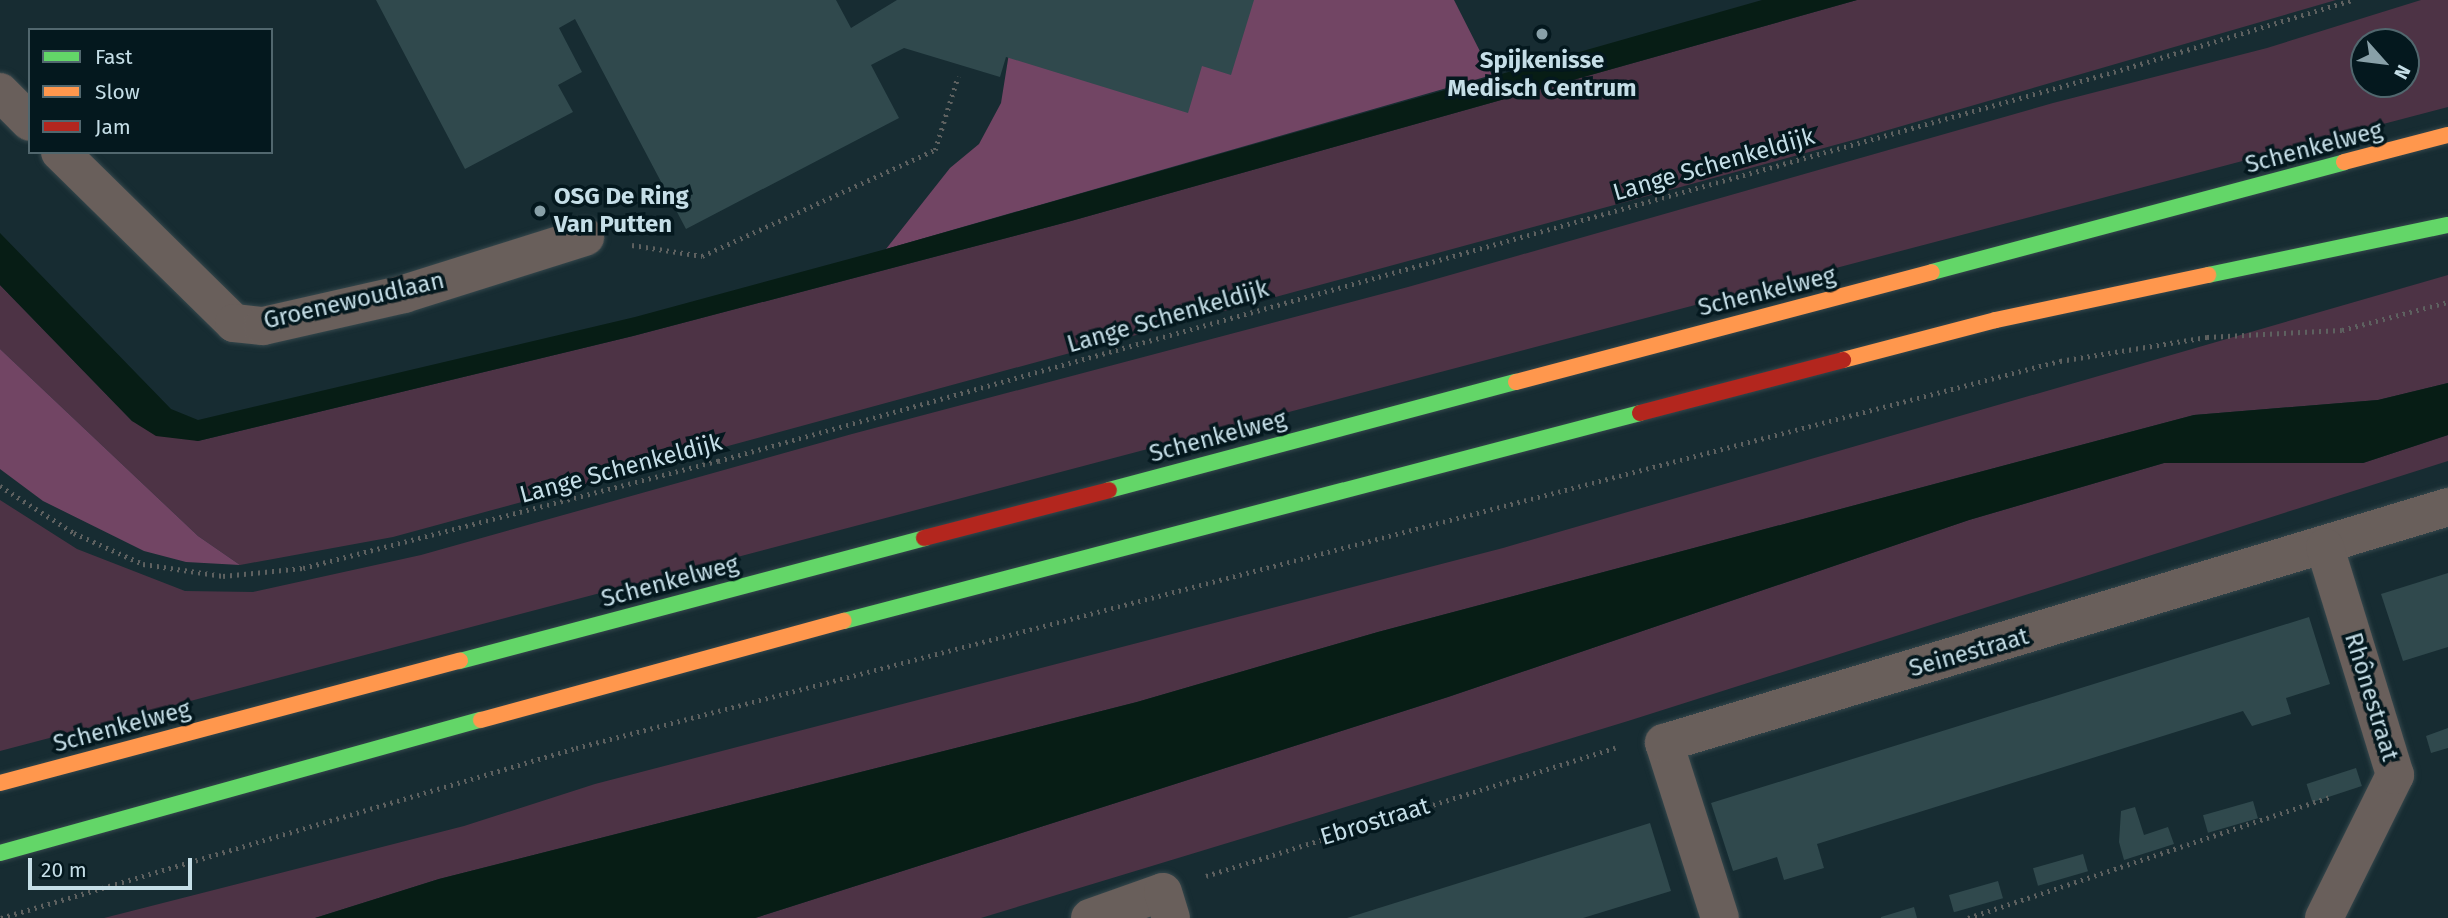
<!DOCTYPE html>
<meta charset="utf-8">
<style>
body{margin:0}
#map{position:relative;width:2448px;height:918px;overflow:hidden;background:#172c32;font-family:"Fira Sans",sans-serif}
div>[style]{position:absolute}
.green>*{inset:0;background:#4d3345}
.forest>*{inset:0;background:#724564}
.water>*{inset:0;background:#071d15}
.building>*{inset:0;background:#30494d;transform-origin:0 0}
.path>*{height:4.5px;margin-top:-2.25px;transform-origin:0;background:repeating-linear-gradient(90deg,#5e6160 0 2px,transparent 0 7px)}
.roads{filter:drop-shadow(0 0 2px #35474c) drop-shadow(0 0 2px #35474c)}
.street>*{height:38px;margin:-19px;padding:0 19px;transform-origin:19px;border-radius:19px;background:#695f5b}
.fast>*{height:16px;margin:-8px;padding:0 8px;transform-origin:8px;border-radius:8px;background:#63d668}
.slow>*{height:16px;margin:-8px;padding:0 8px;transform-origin:8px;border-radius:8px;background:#ff974d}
.jam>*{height:16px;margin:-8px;padding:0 8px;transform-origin:8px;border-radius:8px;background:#b3261e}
.dots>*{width:19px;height:19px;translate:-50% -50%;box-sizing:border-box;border:4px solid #04181e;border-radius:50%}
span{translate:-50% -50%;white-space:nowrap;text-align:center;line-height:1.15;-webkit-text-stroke:7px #04181e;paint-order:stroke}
.poi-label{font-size:24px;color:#c5dee7;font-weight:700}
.left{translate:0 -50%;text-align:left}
.street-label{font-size:24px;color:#c5dee7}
.legend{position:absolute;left:28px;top:28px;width:245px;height:126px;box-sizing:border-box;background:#04181e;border:2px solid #51676e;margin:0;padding:9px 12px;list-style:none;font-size:21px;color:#c5dee7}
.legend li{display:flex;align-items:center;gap:14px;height:35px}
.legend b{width:35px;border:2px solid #51676e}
.north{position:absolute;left:2350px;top:28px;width:70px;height:70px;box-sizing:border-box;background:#04181e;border:2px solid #51676e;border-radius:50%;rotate:118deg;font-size:19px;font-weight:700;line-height:28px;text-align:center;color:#c5dee7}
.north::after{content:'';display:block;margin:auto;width:24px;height:32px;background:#88a0a8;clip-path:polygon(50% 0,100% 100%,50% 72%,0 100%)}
.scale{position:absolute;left:28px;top:858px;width:164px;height:32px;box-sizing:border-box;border:4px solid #c5dee7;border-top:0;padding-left:9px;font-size:21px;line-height:24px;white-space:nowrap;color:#c5dee7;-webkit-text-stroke:5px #04181e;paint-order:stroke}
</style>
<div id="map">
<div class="green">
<i style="clip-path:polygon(1857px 0,2336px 0,1857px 139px,393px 537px,240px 565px,198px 536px,0 349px,0 285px,132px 421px,198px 441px,633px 336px,1071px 221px)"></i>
<i style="clip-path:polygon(evenodd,2421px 0,2448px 0,2448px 107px,0 751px,0 500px,77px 549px,185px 591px,253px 592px,421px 555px,852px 434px,1408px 287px,2053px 103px,2267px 48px,2421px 0,2406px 42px,2406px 84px,2364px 84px,2364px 42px,2406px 42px)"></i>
<i style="clip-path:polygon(2448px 275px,2448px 383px,2378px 400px,2194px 415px,1378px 632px,1137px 702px,439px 879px,315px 918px,104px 918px,464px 826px,595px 784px,1503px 548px)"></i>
<i style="clip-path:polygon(2448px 435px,2448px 461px,1628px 721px,981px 918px,755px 918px,1448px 697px,1969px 520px,2164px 463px,2363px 463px)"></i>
</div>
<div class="forest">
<i style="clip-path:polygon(1210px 0,1454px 0,1492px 75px,886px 249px,950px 168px,979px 144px,1001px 103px,1010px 47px)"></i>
<i style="clip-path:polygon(0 349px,198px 536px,240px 565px,186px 562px,144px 551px,43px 501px,0 469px)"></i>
</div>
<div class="water">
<i style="clip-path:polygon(1762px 0,1857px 0,1071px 221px,633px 336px,198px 441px,156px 436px,132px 421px,0 285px,0 233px,171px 409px,198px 420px,635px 317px,886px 249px)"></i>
<i style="clip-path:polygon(2448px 383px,2448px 435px,2363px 463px,2164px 463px,1969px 520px,1448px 697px,755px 918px,315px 918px,439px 879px,1137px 702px,1378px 632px,2194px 415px,2378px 400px)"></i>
</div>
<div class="building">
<i style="clip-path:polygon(376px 0,836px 0,851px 28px,897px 0,1254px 0,1231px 75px,1202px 66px,1188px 113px,1006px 57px,1000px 77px,904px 48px,871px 65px,899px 118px,686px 229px,575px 19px,559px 28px,582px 72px,558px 85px,573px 112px,465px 169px)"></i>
<i style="clip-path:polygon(2448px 573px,2448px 647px,2403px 661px,2381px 594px)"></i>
<i style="clip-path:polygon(2309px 617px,2330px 684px,2286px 698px,2291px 714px,2252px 726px,2243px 711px,1817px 844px,1824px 868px,1784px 880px,1777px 857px,1733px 871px,1711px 803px)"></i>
<i style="clip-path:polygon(2448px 728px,2448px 748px,2431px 753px,2426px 736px)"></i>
<i style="left:2356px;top:768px;width:19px;height:52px;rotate:72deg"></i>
<i style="left:2253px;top:801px;width:18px;height:52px;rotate:74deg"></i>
<i style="clip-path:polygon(2135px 807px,2144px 835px,2168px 827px,2174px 844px,2124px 860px,2119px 842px,2121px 811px)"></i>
<i style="clip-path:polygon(1650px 823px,1671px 891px,1583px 918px,1347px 918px)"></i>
<i style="left:2083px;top:854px;width:18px;height:52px;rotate:74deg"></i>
<i style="left:1998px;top:881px;width:18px;height:51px;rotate:74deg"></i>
<i style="clip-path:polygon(1914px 907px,1917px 918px,1881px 918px,1881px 917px)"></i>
</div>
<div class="path">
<i style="left:632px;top:245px;width:71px;rotate:8.9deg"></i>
<i style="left:702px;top:256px;width:256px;rotate:-24.5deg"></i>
<i style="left:935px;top:150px;width:77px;rotate:-72.7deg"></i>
<i style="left:0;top:486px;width:88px;rotate:32.4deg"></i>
<i style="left:74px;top:533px;width:76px;rotate:24.2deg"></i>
<i style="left:143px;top:564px;width:81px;rotate:8.5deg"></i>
<i style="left:223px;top:576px;width:80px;rotate:-5.7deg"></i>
<i style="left:303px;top:568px;width:429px;rotate:-14.5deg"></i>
<i style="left:718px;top:461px;width:1463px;rotate:-15.58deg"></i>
<i style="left:2127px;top:68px;width:235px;rotate:-16.8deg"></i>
<i style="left:1206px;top:876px;width:429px;rotate:-17.4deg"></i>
<i style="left:1px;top:918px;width:600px;rotate:-16.47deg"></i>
<i style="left:576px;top:748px;width:1534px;rotate:-14.62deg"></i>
<i style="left:2060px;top:361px;width:149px;rotate:-9.3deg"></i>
<i style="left:2207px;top:337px;width:135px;rotate:-3deg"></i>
<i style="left:2342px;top:330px;width:110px;rotate:-14.8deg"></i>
<i style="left:1968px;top:918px;width:381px;rotate:-18.5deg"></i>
</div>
<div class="roads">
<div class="street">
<i style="left:0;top:92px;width:42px;rotate:45deg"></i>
<i style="left:60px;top:152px;width:244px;rotate:44.5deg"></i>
<i style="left:234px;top:323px;width:29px;rotate:6deg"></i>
<i style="left:263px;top:326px;width:145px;rotate:-12.8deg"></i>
<i style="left:404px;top:294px;width:190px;rotate:-17.5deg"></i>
<i style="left:1090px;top:918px;width:77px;rotate:-19.6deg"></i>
<i style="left:1163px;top:892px;width:27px;rotate:73deg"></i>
<i style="left:1720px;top:918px;width:184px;rotate:-107.7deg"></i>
<i style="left:1664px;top:743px;width:819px;rotate:-16.75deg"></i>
<i style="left:2324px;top:918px;width:160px;rotate:-63.6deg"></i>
<i style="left:2395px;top:775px;width:238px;rotate:-107.1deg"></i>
</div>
<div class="fast">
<i style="left:1932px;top:272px;width:426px;rotate:-14.9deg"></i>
<i style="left:2208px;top:275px;width:245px;rotate:-11.8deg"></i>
<i style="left:1109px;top:490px;width:421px;rotate:-14.9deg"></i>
<i style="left:844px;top:621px;width:823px;rotate:-14.64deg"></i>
<i style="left:460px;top:661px;width:480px;rotate:-14.8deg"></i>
<i style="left:0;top:853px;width:499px;rotate:-15.5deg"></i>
</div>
<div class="slow">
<i style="left:2344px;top:162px;width:107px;rotate:-14.6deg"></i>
<i style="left:1843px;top:360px;width:158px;rotate:-14.7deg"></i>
<i style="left:1996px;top:320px;width:217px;rotate:-12deg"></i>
<i style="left:1516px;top:382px;width:430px;rotate:-14.8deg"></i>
<i style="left:481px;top:720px;width:376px;rotate:-15.3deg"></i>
<i style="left:0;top:783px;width:476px;rotate:-14.9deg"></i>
</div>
<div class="jam">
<i style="left:1640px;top:413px;width:210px;rotate:-14.6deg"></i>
<i style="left:924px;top:538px;width:191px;rotate:-14.5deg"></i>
</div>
</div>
<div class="dots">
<i style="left:1542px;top:34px;background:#88a0a8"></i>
<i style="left:540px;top:211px;background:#88a0a8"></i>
</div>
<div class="poi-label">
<span style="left:1542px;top:75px">Spijkenisse<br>Medisch Centrum</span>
<span class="left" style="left:554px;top:211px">OSG De Ring<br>Van Putten</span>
</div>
<div class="street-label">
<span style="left:2314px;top:148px;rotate:-15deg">Schenkelweg</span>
<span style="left:1714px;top:165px;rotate:-16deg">Lange Schenkeldijk</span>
<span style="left:1767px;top:292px;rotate:-14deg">Schenkelweg</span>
<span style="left:354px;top:301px;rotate:-13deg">Groenewoudlaan</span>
<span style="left:1168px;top:317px;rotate:-16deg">Lange Schenkeldijk</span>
<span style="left:1218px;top:437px;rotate:-15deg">Schenkelweg</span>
<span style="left:621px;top:469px;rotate:-15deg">Lange Schenkeldijk</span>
<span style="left:670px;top:582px;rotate:-15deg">Schenkelweg</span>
<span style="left:1969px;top:653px;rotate:-16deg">Seinestraat</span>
<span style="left:2371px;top:697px;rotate:73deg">Rhônestraat</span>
<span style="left:122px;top:727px;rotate:-15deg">Schenkelweg</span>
<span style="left:1375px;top:822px;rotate:-17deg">Ebrostraat</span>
</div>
<ul class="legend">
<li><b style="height:9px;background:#63d668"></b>Fast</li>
<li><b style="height:9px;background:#ff974d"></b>Slow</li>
<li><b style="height:9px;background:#b3261e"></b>Jam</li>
</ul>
<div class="north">N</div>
<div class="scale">20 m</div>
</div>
